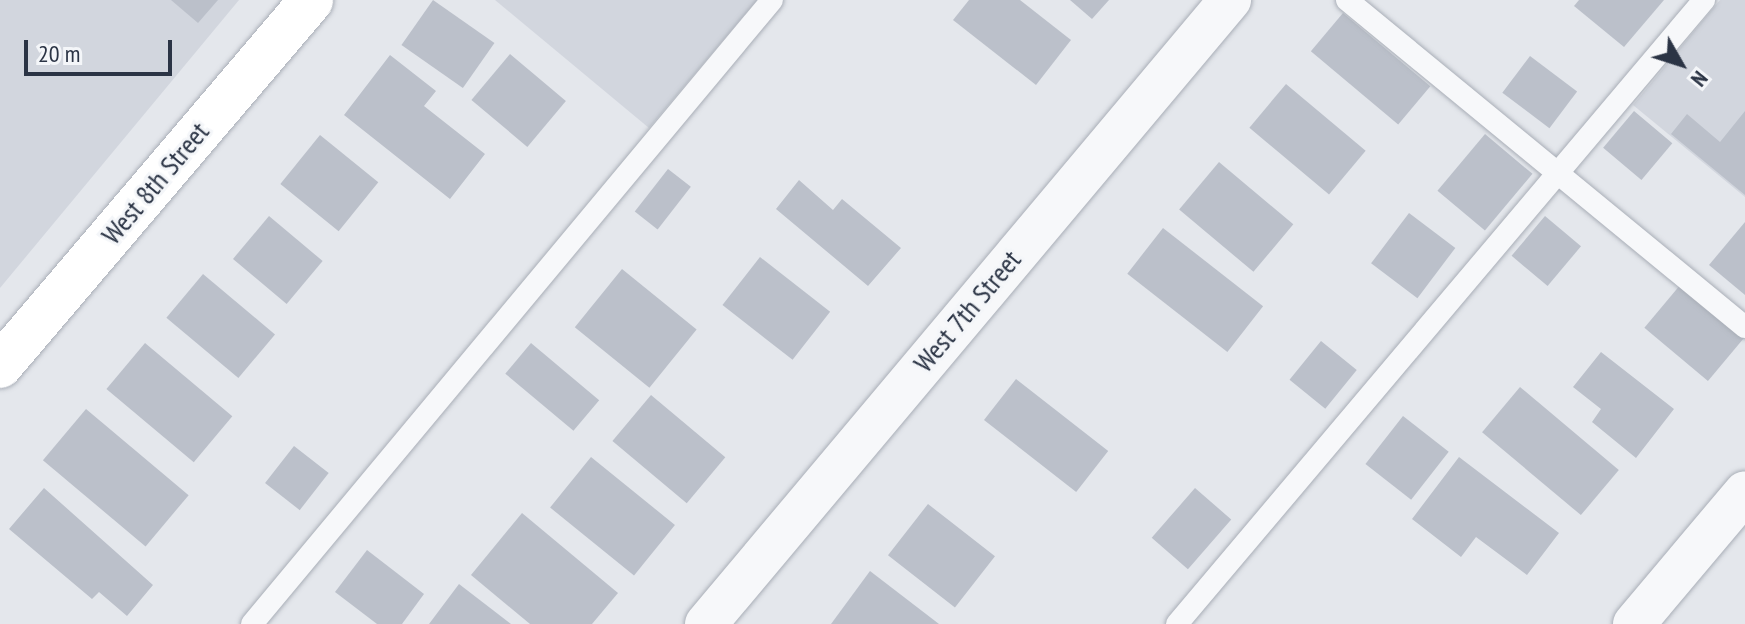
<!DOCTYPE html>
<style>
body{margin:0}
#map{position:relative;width:1745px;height:624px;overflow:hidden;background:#e4e7ec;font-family:"PT Sans Narrow",sans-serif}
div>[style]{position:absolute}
.built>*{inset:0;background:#d2d6de}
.building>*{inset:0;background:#bbc0ca;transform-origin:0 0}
.roads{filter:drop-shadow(0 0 2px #a9aeb7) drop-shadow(0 0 2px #a9aeb7)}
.lane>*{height:22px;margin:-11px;padding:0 11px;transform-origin:11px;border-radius:11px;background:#f7f8fa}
.street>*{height:42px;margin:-21px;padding:0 21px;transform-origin:21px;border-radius:21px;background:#f7f8fa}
.secondary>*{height:44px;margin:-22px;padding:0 22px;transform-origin:22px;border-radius:22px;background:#fff}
span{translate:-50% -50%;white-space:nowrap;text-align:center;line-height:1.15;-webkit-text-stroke:6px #f4f6f9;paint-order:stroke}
.street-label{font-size:28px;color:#2b3445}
.north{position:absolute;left:1641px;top:24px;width:80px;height:80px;-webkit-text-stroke:6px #f4f6f9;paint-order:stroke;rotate:129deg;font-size:22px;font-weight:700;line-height:32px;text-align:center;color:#2b3445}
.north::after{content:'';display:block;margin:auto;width:28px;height:36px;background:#2b3445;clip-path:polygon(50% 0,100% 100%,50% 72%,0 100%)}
.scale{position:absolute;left:24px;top:40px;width:148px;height:36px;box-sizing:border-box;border:4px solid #2b3445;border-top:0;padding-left:10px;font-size:24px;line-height:28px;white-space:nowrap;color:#2b3445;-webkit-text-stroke:6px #f4f6f9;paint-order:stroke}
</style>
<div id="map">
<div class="built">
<i style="clip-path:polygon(0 0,239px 0,0 288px)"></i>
<i style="clip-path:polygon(495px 0,757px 0,649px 128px)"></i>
<i style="clip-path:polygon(1720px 0,1745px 0,1745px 197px,1633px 105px)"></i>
</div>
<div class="building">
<i style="clip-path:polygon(171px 0,218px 0,198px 23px)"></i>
<i style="left:433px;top:0;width:75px;height:55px;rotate:35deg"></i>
<i style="clip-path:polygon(969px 0,1020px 0,1071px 40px,1036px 85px,953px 20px)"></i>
<i style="clip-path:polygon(1070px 0,1109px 0,1092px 19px)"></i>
<i style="clip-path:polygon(1579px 0,1664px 0,1624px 47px,1574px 6px)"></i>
<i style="left:1343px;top:13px;width:114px;height:50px;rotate:40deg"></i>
<i style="left:510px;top:54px;width:73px;height:60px;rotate:40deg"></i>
<i style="clip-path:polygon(390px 55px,436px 91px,424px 106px,485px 154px,450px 199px,344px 115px)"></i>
<i style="left:1530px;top:56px;width:59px;height:46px;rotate:37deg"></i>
<i style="left:1286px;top:84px;width:104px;height:57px;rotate:40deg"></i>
<i style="left:1634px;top:111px;width:50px;height:48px;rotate:40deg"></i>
<i style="clip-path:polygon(1745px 111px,1745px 195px,1671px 134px,1687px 114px,1720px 142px)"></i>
<i style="left:1485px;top:134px;width:62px;height:74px;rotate:40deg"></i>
<i style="left:320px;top:135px;width:75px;height:63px;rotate:39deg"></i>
<i style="left:1219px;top:162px;width:97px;height:62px;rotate:40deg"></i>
<i style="left:668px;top:169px;width:29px;height:54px;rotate:38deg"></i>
<i style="clip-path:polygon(799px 180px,833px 210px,842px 199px,901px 248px,868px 286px,776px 209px)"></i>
<i style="left:1409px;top:213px;width:58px;height:63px;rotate:37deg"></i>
<i style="left:269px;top:216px;width:70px;height:56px;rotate:40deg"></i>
<i style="left:1545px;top:216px;width:47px;height:52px;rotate:40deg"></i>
<i style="clip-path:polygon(1745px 222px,1745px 295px,1709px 265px)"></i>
<i style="left:1163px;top:228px;width:127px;height:58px;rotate:38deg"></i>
<i style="left:760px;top:257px;width:89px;height:61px;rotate:38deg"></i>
<i style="left:622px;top:269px;width:96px;height:75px;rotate:39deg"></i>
<i style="left:203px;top:274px;width:94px;height:57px;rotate:40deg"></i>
<i style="left:1681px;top:284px;width:83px;height:57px;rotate:40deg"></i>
<i style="left:1321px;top:341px;width:46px;height:50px;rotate:39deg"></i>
<i style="left:145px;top:343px;width:114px;height:60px;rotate:40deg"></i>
<i style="left:531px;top:343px;width:89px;height:40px;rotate:40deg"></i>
<i style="clip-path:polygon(1601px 352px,1674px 409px,1636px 458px,1592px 422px,1601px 409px,1573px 387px)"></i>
<i style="left:1016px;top:379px;width:117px;height:52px;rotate:38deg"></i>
<i style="left:1520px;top:387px;width:129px;height:59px;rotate:40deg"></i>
<i style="left:651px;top:395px;width:97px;height:60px;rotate:40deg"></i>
<i style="left:86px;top:409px;width:134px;height:67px;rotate:40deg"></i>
<i style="left:1403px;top:416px;width:58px;height:61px;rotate:38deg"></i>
<i style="left:294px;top:446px;width:44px;height:47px;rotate:38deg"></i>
<i style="left:591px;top:457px;width:108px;height:65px;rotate:39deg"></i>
<i style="clip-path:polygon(1459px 457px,1559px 533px,1527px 575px,1476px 537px,1461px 557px,1412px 519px)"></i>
<i style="clip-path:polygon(44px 488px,153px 585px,127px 616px,99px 592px,92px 599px,9px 529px)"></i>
<i style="left:1195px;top:488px;width:48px;height:66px;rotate:41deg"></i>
<i style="left:928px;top:504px;width:85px;height:65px;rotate:38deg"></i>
<i style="clip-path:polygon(522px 513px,618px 593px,592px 624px,530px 624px,471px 575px)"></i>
<i style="clip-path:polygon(367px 550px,424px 594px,402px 624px,377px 624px,335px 592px)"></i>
<i style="clip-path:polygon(870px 571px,939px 624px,831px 624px)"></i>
<i style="clip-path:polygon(459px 584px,511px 624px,429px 624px)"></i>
</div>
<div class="roads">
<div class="lane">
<i style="left:1347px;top:0;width:515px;rotate:39.41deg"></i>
<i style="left:252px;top:624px;width:812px;rotate:-50.19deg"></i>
<i style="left:1177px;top:624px;width:817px;rotate:-49.82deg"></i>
</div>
<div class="street">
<i style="left:706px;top:624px;width:815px;rotate:-49.98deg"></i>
<i style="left:1634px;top:624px;width:172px;rotate:-49.9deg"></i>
</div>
<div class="secondary">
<i style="left:0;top:366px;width:480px;rotate:-49.6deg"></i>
</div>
</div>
<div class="street-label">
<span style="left:155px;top:183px;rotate:-50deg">West 8th Street</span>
<span style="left:967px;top:311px;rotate:-50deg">West 7th Street</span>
</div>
<div class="north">N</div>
<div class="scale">20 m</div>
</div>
